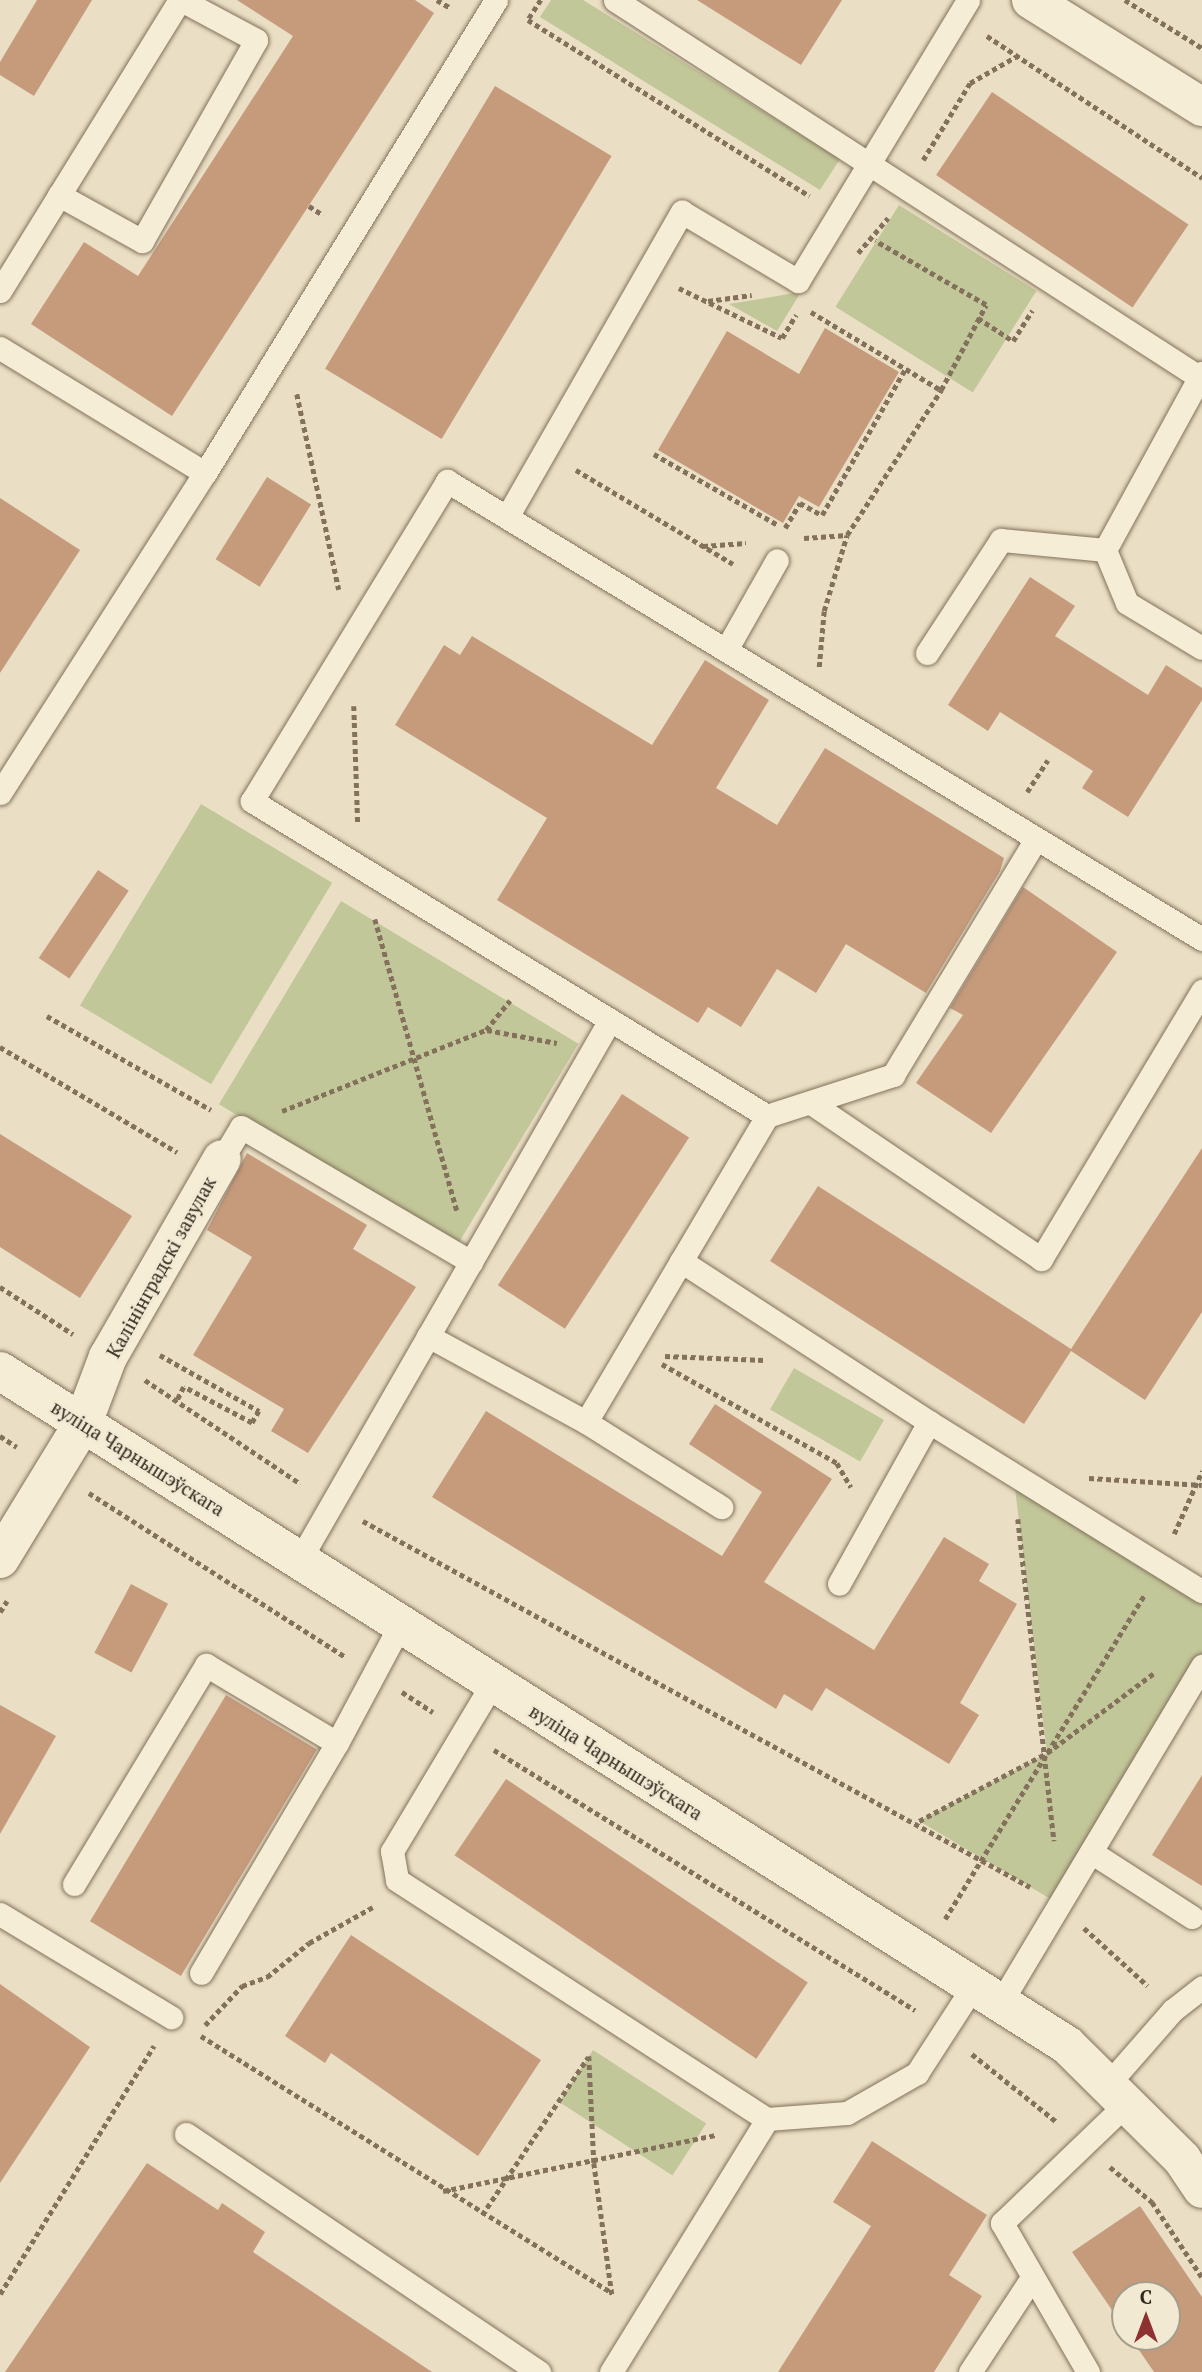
<!DOCTYPE html>
<meta charset="utf-8">
<style>
body{margin:0}
#map{position:relative;width:1202px;height:2372px;overflow:hidden;background:#eadfc4;font-family:"PT Serif",serif}
div>[style]{position:absolute}
.green>*{inset:0;background:#c2c799;transform-origin:0 0}
.building>*{inset:0;background:#c59b7c;transform-origin:0 0}
.path>*{height:4.5px;margin-top:-2.25px;transform-origin:0;background:repeating-linear-gradient(90deg,#83715c 0 5px,transparent 0 8.5px)}
.roads{filter:drop-shadow(0 0 2px #83715c) drop-shadow(0 0 2px #83715c)}
.lane>*{height:23px;margin:-11.5px;padding:0 11.5px;transform-origin:11.5px;border-radius:11.5px;background:#f6edd6}
.street>*{height:38px;margin:-19px;padding:0 19px;transform-origin:19px;border-radius:19px;background:#f6edd6}
.secondary>*{height:38px;margin:-19px;padding:0 19px;transform-origin:19px;border-radius:19px;background:#f6edd6}
span{translate:-50% -50%;white-space:nowrap;text-align:center;line-height:1.15;-webkit-text-stroke:5px #f2e9d3;paint-order:stroke}
.street-label{font-size:19px;color:#34291f}
.north{position:absolute;left:1111px;top:2281px;width:70px;height:70px;box-sizing:border-box;background:#f2e9d3;border:2px solid #a69c8b;border-radius:50%;rotate:0deg;font-size:19px;font-weight:700;line-height:28px;text-align:center;color:#34291f}
.north::after{content:'';display:block;margin:auto;width:24px;height:32px;background:#8d3131;clip-path:polygon(50% 0,100% 100%,50% 72%,0 100%)}
</style>
<div id="map">
<div class="green">
<i style="clip-path:polygon(551px 0,583px 0,840px 159px,820px 190px,540px 17px)"></i>
<i style="left:899px;top:205px;width:162px;height:120px;rotate:32deg"></i>
<i style="clip-path:polygon(801px 292px,777px 331px,729px 304px)"></i>
<i style="left:201px;top:804px;width:153px;height:235px;rotate:31deg"></i>
<i style="left:341px;top:901px;width:277px;height:237px;rotate:31deg"></i>
<i style="left:794px;top:1368px;width:104px;height:48px;rotate:30deg"></i>
<i style="clip-path:polygon(1014px 1480px,1202px 1592px,1202px 1653px,1059px 1904px,919px 1821px,1047px 1753px)"></i>
<i style="left:593px;top:2050px;width:135px;height:62px;rotate:33deg"></i>
</div>
<div class="building">
<i style="clip-path:polygon(37px 0,92px 0,34px 96px,0 75px,0 62px)"></i>
<i style="clip-path:polygon(237px 0,415px 0,434px 13px,172px 416px,31px 324px,84px 242px,138px 276px,293px 36px)"></i>
<i style="clip-path:polygon(697px 0,842px 0,801px 65px)"></i>
<i style="left:495px;top:86px;width:136px;height:330px;rotate:31deg"></i>
<i style="left:992px;top:92px;width:237px;height:100px;rotate:34deg"></i>
<i style="clip-path:polygon(825px 328px,899px 372px,819px 507px,799px 496px,783px 523px,658px 450px,727px 331px,799px 374px)"></i>
<i style="left:267px;top:477px;width:52px;height:97px;rotate:32deg"></i>
<i style="clip-path:polygon(0 498px,80px 550px,0 673px)"></i>
<i style="clip-path:polygon(1030px 577px,1075px 606px,1055px 636px,1148px 695px,1166px 665px,1202px 688px,1202px 700px,1128px 817px,1082px 788px,1093px 771px,1000px 712px,988px 731px,948px 705px)"></i>
<i style="clip-path:polygon(472px 636px,652px 745px,705px 660px,769px 700px,716px 788px,777px 825px,825px 748px,1004px 858px,1000px 871px,926px 993px,846px 944px,816px 993px,777px 969px,741px 1027px,708px 1007px,698px 1023px,497px 900px,547px 818px,395px 725px,444px 645px,460px 655px)"></i>
<i style="left:98px;top:870px;width:37px;height:106px;rotate:34deg"></i>
<i style="clip-path:polygon(1023px 887px,1117px 952px,991px 1133px,916px 1083px,963px 1015px,950px 1008px)"></i>
<i style="left:622px;top:1094px;width:80px;height:228px;rotate:33deg"></i>
<i style="clip-path:polygon(0 1134px,132px 1216px,80px 1298px,0 1247px)"></i>
<i style="clip-path:polygon(1202px 1148px,1202px 1312px,1145px 1400px,1071px 1351px,1024px 1424px,770px 1261px,818px 1186px,1071px 1349px)"></i>
<i style="clip-path:polygon(247px 1153px,367px 1225px,353px 1249px,416px 1287px,308px 1453px,271px 1431px,284px 1409px,193px 1355px,252px 1257px,207px 1230px)"></i>
<i style="clip-path:polygon(715px 1404px,832px 1479px,764px 1582px,874px 1650px,944px 1537px,989px 1564px,979px 1581px,1017px 1604px,960px 1703px,979px 1715px,949px 1764px,826px 1688px,812px 1711px,784px 1694px,776px 1709px,432px 1497px,486px 1411px,722px 1556px,762px 1492px,689px 1444px)"></i>
<i style="left:131px;top:1584px;width:42px;height:78px;rotate:28deg"></i>
<i style="left:226px;top:1695px;width:106px;height:264px;rotate:31deg"></i>
<i style="clip-path:polygon(0 1705px,56px 1736px,0 1834px)"></i>
<i style="clip-path:polygon(1202px 1775px,1202px 1886px,1152px 1855px)"></i>
<i style="left:506px;top:1779px;width:364px;height:92px;rotate:34deg"></i>
<i style="clip-path:polygon(351px 1935px,541px 2060px,478px 2156px,331px 2053px,325px 2063px,285px 2036px)"></i>
<i style="clip-path:polygon(0 1984px,90px 2047px,0 2183px)"></i>
<i style="clip-path:polygon(872px 2141px,987px 2215px,949px 2275px,982px 2296px,934px 2372px,778px 2372px,871px 2226px,833px 2202px)"></i>
<i style="clip-path:polygon(147px 2163px,218px 2210px,222px 2203px,265px 2232px,253px 2252px,432px 2372px,5px 2372px)"></i>
<i style="clip-path:polygon(1140px 2206px,1202px 2297px,1202px 2372px,1154px 2372px,1130px 2337px,1167px 2337px,1167px 2295px,1125px 2295px,1125px 2329px,1072px 2252px)"></i>
</div>
<div class="path">
<i style="left:437px;top:0;width:14px;rotate:30deg"></i>
<i style="left:541px;top:0;width:24px;rotate:123deg"></i>
<i style="left:528px;top:20px;width:332px;rotate:32deg"></i>
<i style="left:1125px;top:0;width:91px;rotate:31.9deg"></i>
<i style="left:987px;top:36px;width:258px;rotate:33.4deg"></i>
<i style="left:923px;top:160px;width:90px;rotate:-58.6deg"></i>
<i style="left:970px;top:83px;width:54px;rotate:-29.9deg"></i>
<i style="left:309px;top:206px;width:17px;rotate:33deg"></i>
<i style="left:858px;top:253px;width:46px;rotate:-49.4deg"></i>
<i style="left:679px;top:288px;width:114px;rotate:25.9deg"></i>
<i style="left:782px;top:338px;width:27px;rotate:-59deg"></i>
<i style="left:708px;top:301px;width:44px;rotate:-7.8deg"></i>
<i style="left:811px;top:312px;width:152px;rotate:31deg"></i>
<i style="left:941px;top:390px;width:96px;rotate:-62.1deg"></i>
<i style="left:986px;top:305px;width:128px;rotate:-150deg"></i>
<i style="left:978px;top:318px;width:42px;rotate:33.3deg"></i>
<i style="left:1013px;top:341px;width:36px;rotate:-58deg"></i>
<i style="left:297px;top:394px;width:200px;rotate:77.9deg"></i>
<i style="left:654px;top:454px;width:143px;rotate:29.8deg"></i>
<i style="left:576px;top:470px;width:183px;rotate:30.9deg"></i>
<i style="left:785px;top:528px;width:29px;rotate:-59deg"></i>
<i style="left:800px;top:503px;width:25px;rotate:29deg"></i>
<i style="left:822px;top:515px;width:169px;rotate:-60.3deg"></i>
<i style="left:804px;top:538px;width:43px;rotate:-4deg"></i>
<i style="left:847px;top:535px;width:173px;rotate:-57deg"></i>
<i style="left:703px;top:546px;width:43px;rotate:-4deg"></i>
<i style="left:819px;top:667px;width:56px;rotate:-84.9deg"></i>
<i style="left:824px;top:611px;width:79px;rotate:-73.2deg"></i>
<i style="left:354px;top:706px;width:118px;rotate:88.1deg"></i>
<i style="left:1027px;top:792px;width:38px;rotate:-57deg"></i>
<i style="left:375px;top:919px;width:303px;rotate:74.3deg"></i>
<i style="left:47px;top:1016px;width:189px;rotate:29.8deg"></i>
<i style="left:487px;top:1030px;width:71px;rotate:10.5deg"></i>
<i style="left:0;top:1047px;width:206px;rotate:30.7deg"></i>
<i style="left:282px;top:1111px;width:219px;rotate:-21.7deg"></i>
<i style="left:486px;top:1030px;width:38px;rotate:-51deg"></i>
<i style="left:0;top:1287px;width:87px;rotate:32.8deg"></i>
<i style="left:160px;top:1355px;width:114px;rotate:29.5deg"></i>
<i style="left:259px;top:1411px;width:14px;rotate:120deg"></i>
<i style="left:252px;top:1423px;width:77px;rotate:-152.1deg"></i>
<i style="left:184px;top:1387px;width:16px;rotate:117deg"></i>
<i style="left:665px;top:1356px;width:100px;rotate:2.3deg"></i>
<i style="left:662px;top:1364px;width:201px;rotate:29.5deg"></i>
<i style="left:837px;top:1463px;width:28px;rotate:60deg"></i>
<i style="left:145px;top:1380px;width:187px;rotate:33.7deg"></i>
<i style="left:0;top:1436px;width:20px;rotate:33deg"></i>
<i style="left:1089px;top:1478px;width:113px;rotate:3.5deg"></i>
<i style="left:89px;top:1493px;width:303px;rotate:32.6deg"></i>
<i style="left:1018px;top:1519px;width:324px;rotate:83.6deg"></i>
<i style="left:363px;top:1521px;width:761px;rotate:28.75deg"></i>
<i style="left:1174px;top:1534px;width:69px;rotate:-66deg"></i>
<i style="left:0;top:1612px;width:13px;rotate:-58deg"></i>
<i style="left:402px;top:1692px;width:37px;rotate:33deg"></i>
<i style="left:494px;top:1750px;width:495px;rotate:31.7deg"></i>
<i style="left:919px;top:1821px;width:145px;rotate:-28deg"></i>
<i style="left:1047px;top:1753px;width:134px;rotate:-36.8deg"></i>
<i style="left:945px;top:1919px;width:380px;rotate:-58.4deg"></i>
<i style="left:1084px;top:1928px;width:86px;rotate:42.2deg"></i>
<i style="left:205px;top:2025px;width:54px;rotate:-46.5deg"></i>
<i style="left:242px;top:1986px;width:27px;rotate:-20deg"></i>
<i style="left:267px;top:1977px;width:54px;rotate:-39deg"></i>
<i style="left:309px;top:1943px;width:73px;rotate:-29.4deg"></i>
<i style="left:201px;top:2036px;width:485px;rotate:32deg"></i>
<i style="left:972px;top:2054px;width:110px;rotate:38.7deg"></i>
<i style="left:589px;top:2056px;width:107px;rotate:87.3deg"></i>
<i style="left:594px;top:2163px;width:133px;rotate:82.2deg"></i>
<i style="left:1110px;top:2167px;width:55px;rotate:39.8deg"></i>
<i style="left:1152px;top:2202px;width:90px;rotate:56.3deg"></i>
<i style="left:443px;top:2191px;width:279px;rotate:-11.6deg"></i>
<i style="left:482px;top:2215px;width:190px;rotate:-56.1deg"></i>
<i style="left:0;top:2294px;width:292px;rotate:-58.2deg"></i>
</div>
<div class="roads">
<div class="lane">
<i style="left:615px;top:0;width:699px;rotate:32.85deg"></i>
<i style="left:59px;top:195px;width:95px;rotate:29deg"></i>
<i style="left:142px;top:241px;width:231px;rotate:-60.4deg"></i>
<i style="left:256px;top:40px;width:85px;rotate:-151.9deg"></i>
<i style="left:0;top:291px;width:342px;rotate:-58.3deg"></i>
<i style="left:0;top:348px;width:240px;rotate:31.4deg"></i>
<i style="left:205px;top:473px;width:555px;rotate:-58.4deg"></i>
<i style="left:507px;top:517px;width:352px;rotate:-60.2deg"></i>
<i style="left:682px;top:212px;width:135px;rotate:30.7deg"></i>
<i style="left:798px;top:281px;width:328px;rotate:-58.8deg"></i>
<i style="left:1105px;top:550px;width:202px;rotate:-61.3deg"></i>
<i style="left:1105px;top:550px;width:57px;rotate:67.5deg"></i>
<i style="left:1127px;top:603px;width:87px;rotate:31deg"></i>
<i style="left:726px;top:650px;width:103px;rotate:-60.5deg"></i>
<i style="left:927px;top:653px;width:135px;rotate:-56.8deg"></i>
<i style="left:1001px;top:540px;width:104px;rotate:5.5deg"></i>
<i style="left:0;top:793px;width:380px;rotate:-57.4deg"></i>
<i style="left:811px;top:1103px;width:278px;rotate:34.1deg"></i>
<i style="left:1041px;top:1259px;width:313px;rotate:-59deg"></i>
<i style="left:767px;top:1116px;width:604px;rotate:-148.55deg"></i>
<i style="left:252px;top:801px;width:375px;rotate:-58.6deg"></i>
<i style="left:447px;top:481px;width:883px;rotate:31.24deg"></i>
<i style="left:222px;top:1159px;width:37px;rotate:-59deg"></i>
<i style="left:241px;top:1127px;width:267px;rotate:30.4deg"></i>
<i style="left:681px;top:1261px;width:296px;rotate:33deg"></i>
<i style="left:929px;top:1422px;width:185px;rotate:119.1deg"></i>
<i style="left:428px;top:1336px;width:180px;rotate:28.6deg"></i>
<i style="left:586px;top:1422px;width:356px;rotate:-59.4deg"></i>
<i style="left:767px;top:1116px;width:133px;rotate:-18deg"></i>
<i style="left:893px;top:1075px;width:276px;rotate:-58.8deg"></i>
<i style="left:586px;top:1422px;width:160px;rotate:32.2deg"></i>
<i style="left:929px;top:1422px;width:321px;rotate:31.8deg"></i>
<i style="left:299px;top:1561px;width:624px;rotate:-60.11deg"></i>
<i style="left:492px;top:1684px;width:195px;rotate:120.9deg"></i>
<i style="left:392px;top:1851px;width:29px;rotate:80deg"></i>
<i style="left:397px;top:1880px;width:440px;rotate:32.9deg"></i>
<i style="left:767px;top:2119px;width:80px;rotate:-4.3deg"></i>
<i style="left:847px;top:2113px;width:81px;rotate:-29.7deg"></i>
<i style="left:917px;top:2073px;width:105px;rotate:-57.1deg"></i>
<i style="left:337px;top:1743px;width:134px;rotate:-61.9deg"></i>
<i style="left:1091px;top:1852px;width:120px;rotate:32.8deg"></i>
<i style="left:74px;top:1884px;width:256px;rotate:-58.9deg"></i>
<i style="left:206px;top:1665px;width:152px;rotate:30.8deg"></i>
<i style="left:337px;top:1743px;width:267px;rotate:120.6deg"></i>
<i style="left:0;top:1914px;width:200px;rotate:31.1deg"></i>
<i style="left:1001px;top:2002px;width:392px;rotate:-59.1deg"></i>
<i style="left:1109px;top:2083px;width:97px;rotate:-48.8deg"></i>
<i style="left:1173px;top:2010px;width:37px;rotate:-38deg"></i>
<i style="left:186px;top:2134px;width:426px;rotate:34deg"></i>
<i style="left:611px;top:2372px;width:297px;rotate:-58.3deg"></i>
<i style="left:970px;top:2372px;width:111px;rotate:-56.7deg"></i>
<i style="left:1088px;top:2372px;width:172px;rotate:-120deg"></i>
<i style="left:1002px;top:2223px;width:175px;rotate:-43.8deg"></i>
</div>
<div class="street">
<i style="left:0;top:1559px;width:159px;rotate:-58.6deg"></i>
<i style="left:83px;top:1423px;width:71px;rotate:-69.3deg"></i>
<i style="left:108px;top:1357px;width:228px;rotate:-60.1deg"></i>
</div>
<div class="secondary">
<i style="left:1031px;top:0;width:202px;rotate:32deg"></i>
<i style="left:0;top:1371px;width:1262px;rotate:32.28deg"></i>
<i style="left:1067px;top:2045px;width:162px;rotate:44.7deg"></i>
<i style="left:1182px;top:2159px;width:36px;rotate:56deg"></i>
</div>
</div>
<div class="street-label">
<span style="left:161px;top:1267px;rotate:-61deg">Калінінградскі завулак</span>
<span style="left:138px;top:1458px;rotate:32deg">вуліца Чарнышэўскага</span>
<span style="left:616px;top:1762px;rotate:32deg">вуліца Чарнышэўскага</span>
</div>
<div class="north">С</div>
</div>
